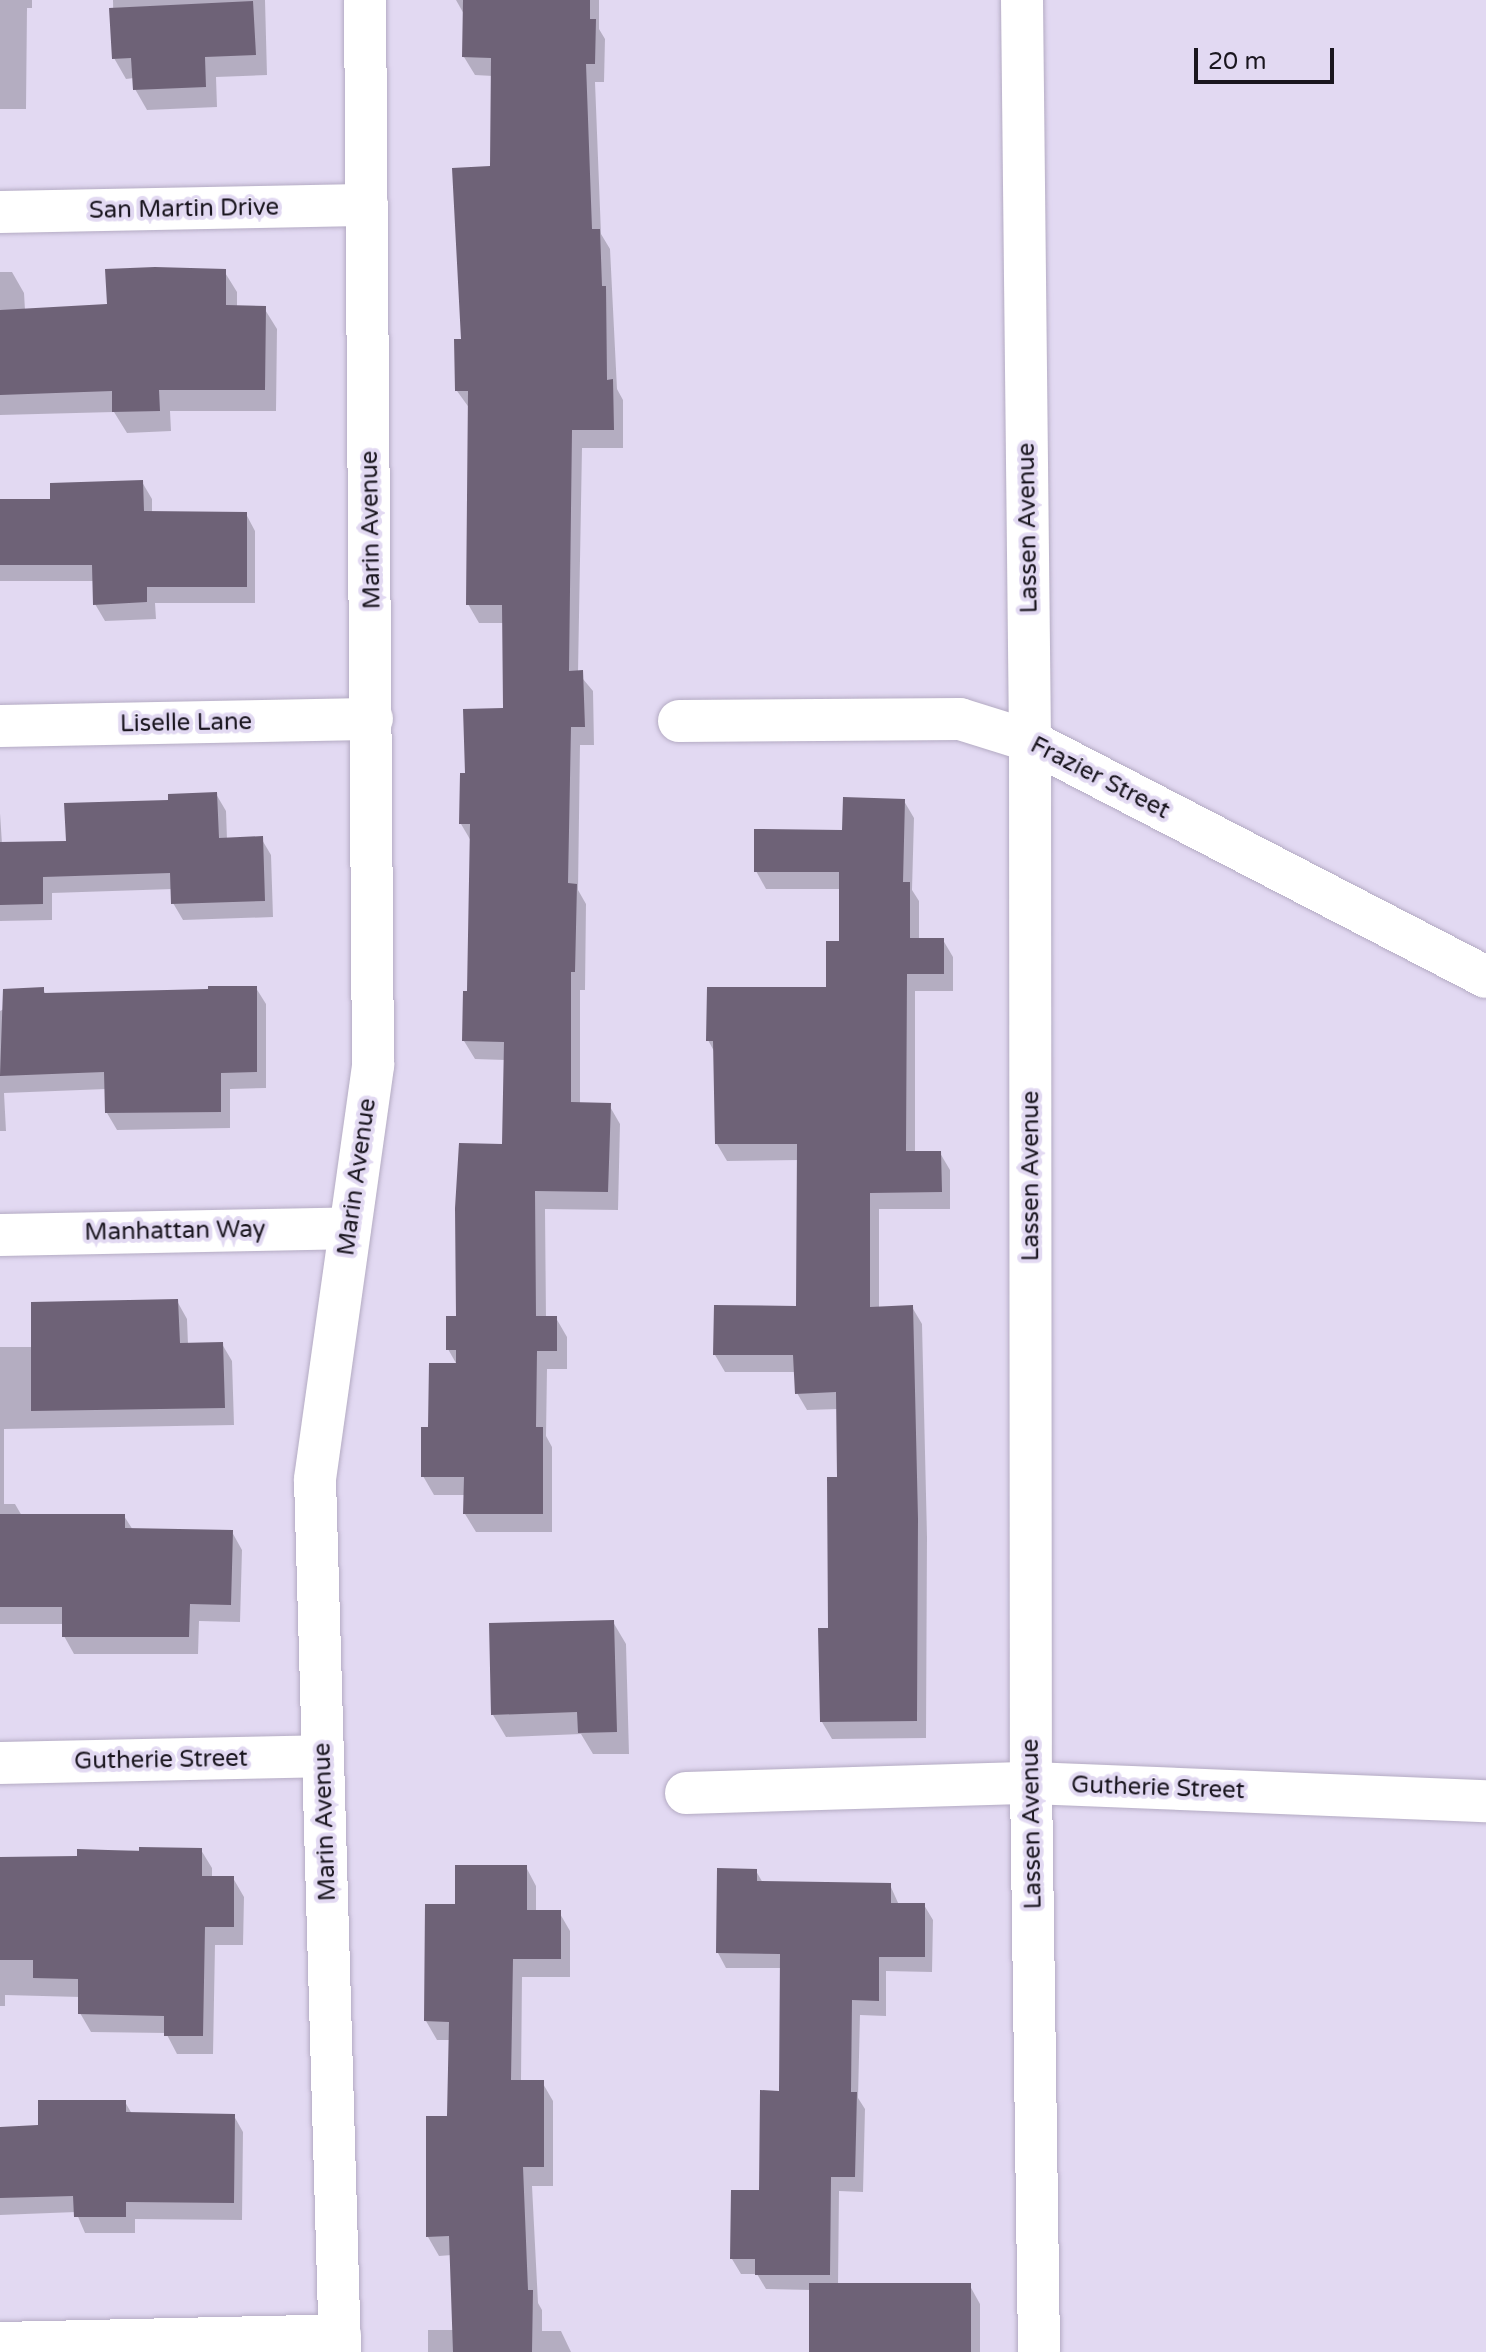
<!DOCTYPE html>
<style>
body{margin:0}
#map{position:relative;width:1486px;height:2352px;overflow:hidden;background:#e2d9f2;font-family:"Varela Round",sans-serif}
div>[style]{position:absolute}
.shadow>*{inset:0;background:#0003}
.building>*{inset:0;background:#6e6277;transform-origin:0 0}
.roads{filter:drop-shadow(0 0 2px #b4abc3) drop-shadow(0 0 2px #b4abc3)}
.minor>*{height:42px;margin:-21px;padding:0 21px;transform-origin:21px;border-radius:21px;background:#fff}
span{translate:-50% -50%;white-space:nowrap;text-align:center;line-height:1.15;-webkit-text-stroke:8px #e2d9f2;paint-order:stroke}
.street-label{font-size:24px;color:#1a161f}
.scale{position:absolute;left:1194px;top:48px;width:140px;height:36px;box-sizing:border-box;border:4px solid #1a161f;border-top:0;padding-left:10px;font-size:24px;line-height:28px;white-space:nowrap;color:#1a161f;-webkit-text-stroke:6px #e2d9f2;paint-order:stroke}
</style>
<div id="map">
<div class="shadow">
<i style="clip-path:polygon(0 0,32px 0,32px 8px,27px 8px,26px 109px,0 109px)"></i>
<i style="clip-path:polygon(113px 0,265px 0,267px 75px,216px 77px,217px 107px,147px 110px,135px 89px,134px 78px,126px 79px,114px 58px)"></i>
<i style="clip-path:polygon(456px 0,599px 0,599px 29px,605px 39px,604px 82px,595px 82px,601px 234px,610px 249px,617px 389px,623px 400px,623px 448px,582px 448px,578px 673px,593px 691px,594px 745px,580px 745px,578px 890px,586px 904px,585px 990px,580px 990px,580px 1105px,609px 1105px,620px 1124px,618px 1210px,545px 1209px,546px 1318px,556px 1318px,567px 1337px,567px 1369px,547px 1369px,546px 1436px,552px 1447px,552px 1532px,476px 1532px,465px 1514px,466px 1495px,434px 1495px,423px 1476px,430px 1429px,457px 1365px,448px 1349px,504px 1146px,505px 1060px,475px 1059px,464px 1041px,469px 993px,471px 841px,461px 824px,467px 775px,505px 710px,504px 623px,479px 623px,468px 604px,470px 409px,457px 391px,492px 168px,493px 76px,475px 75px,464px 57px,465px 16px)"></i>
<i style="clip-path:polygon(224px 271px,237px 292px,237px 307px,264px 308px,277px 329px,276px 411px,170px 411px,171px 431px,127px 433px,114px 412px,0 415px,0 272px,12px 272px,24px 293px,25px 310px,109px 306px)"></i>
<i style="clip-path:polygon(142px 482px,152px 499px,152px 513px,246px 514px,255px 531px,255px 603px,155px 603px,156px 619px,105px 621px,95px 604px,95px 581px,0 581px,0 501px,52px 501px)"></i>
<i style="clip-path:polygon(216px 794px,226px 811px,227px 839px,261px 838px,271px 855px,273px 917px,183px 920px,173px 903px,173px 889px,52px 893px,52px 920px,0 921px,0 813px,2px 844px,68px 843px,170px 802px)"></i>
<i style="clip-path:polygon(904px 801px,914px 818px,912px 890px,919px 901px,919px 940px,943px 940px,953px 957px,953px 991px,915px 991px,915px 1153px,940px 1153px,950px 1170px,950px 1209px,879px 1209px,879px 1308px,912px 1307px,922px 1324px,927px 1537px,926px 1738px,832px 1739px,822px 1722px,839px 1479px,838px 1409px,807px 1410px,797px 1393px,796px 1372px,725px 1372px,715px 1355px,798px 1308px,799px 1160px,727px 1161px,717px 1144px,715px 1053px,708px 1040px,828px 989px,841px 943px,841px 889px,766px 889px,756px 871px)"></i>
<i style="clip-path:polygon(256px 988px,266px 1004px,266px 1088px,230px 1089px,230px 1128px,117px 1130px,107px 1113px,106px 1089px,4px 1093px,6px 1131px,0 1131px,0 1011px,43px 989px,46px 995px)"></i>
<i style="clip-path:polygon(177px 1301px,187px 1319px,188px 1345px,222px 1344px,232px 1361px,234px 1425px,4px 1429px,4px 1504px,15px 1504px,22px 1516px,124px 1516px,133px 1530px,232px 1532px,242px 1550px,240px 1622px,199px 1621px,198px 1654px,74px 1654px,64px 1636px,64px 1624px,0 1624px,0 1347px,33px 1347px)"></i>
<i style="clip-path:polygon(613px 1622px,626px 1644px,629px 1754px,593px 1754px,581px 1734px,506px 1737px,493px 1715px)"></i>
<i style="clip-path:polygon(201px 1850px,212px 1868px,212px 1878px,233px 1878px,244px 1897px,243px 1945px,215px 1945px,213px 2054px,177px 2054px,166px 2033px,91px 2032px,80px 2013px,80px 1997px,5px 1995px,5px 2006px,0 2006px,0 1858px,79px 1858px,79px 1851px)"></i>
<i style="clip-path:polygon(526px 1867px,536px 1886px,536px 1912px,559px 1912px,570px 1931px,570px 1977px,522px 1977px,521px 2082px,542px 2082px,553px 2101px,553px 2186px,532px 2186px,538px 2303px,542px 2310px,542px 2331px,561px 2331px,571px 2352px,428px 2352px,428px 2330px,455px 2330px,452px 2255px,439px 2256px,428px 2237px,428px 2118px,449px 2118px,451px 2040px,437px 2040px,426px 2021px,457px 1906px)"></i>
<i style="clip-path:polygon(756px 1871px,763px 1883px,890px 1885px,899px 1905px,924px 1905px,933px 1920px,932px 1972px,886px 1971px,886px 2016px,860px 2015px,858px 2098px,865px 2109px,863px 2192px,839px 2191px,838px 2286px,970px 2286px,980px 2304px,980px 2352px,810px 2352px,811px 2290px,766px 2289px,757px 2274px,741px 2274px,732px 2259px,761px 2192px,781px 2093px,782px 1968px,726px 1968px,718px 1953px)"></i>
<i style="clip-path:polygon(125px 2102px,132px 2114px,234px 2116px,243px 2132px,242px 2220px,135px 2219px,135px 2233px,85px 2233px,76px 2212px,0 2215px,0 2129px,40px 2127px)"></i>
</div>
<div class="building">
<i style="clip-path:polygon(463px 0,590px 0,590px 19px,596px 19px,595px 64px,586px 64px,592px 229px,600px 229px,602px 286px,606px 286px,607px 380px,613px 379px,614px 430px,572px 430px,569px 671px,583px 670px,585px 727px,571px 727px,568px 883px,577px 884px,575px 972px,571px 972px,571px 1102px,611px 1103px,608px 1192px,535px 1191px,536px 1316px,557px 1316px,557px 1351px,537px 1351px,536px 1427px,543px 1427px,543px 1514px,463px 1514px,464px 1477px,421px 1477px,421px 1427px,428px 1427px,429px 1363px,456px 1363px,456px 1350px,446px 1350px,446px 1316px,456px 1316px,455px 1208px,459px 1143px,502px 1144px,504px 1042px,462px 1041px,463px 991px,467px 991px,470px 824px,459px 824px,460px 773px,465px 773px,463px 709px,503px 708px,502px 605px,466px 605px,468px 391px,455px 391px,454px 339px,461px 339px,452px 168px,490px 166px,491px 58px,462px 57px)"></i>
<i style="clip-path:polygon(253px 1px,256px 55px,205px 57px,206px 87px,133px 90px,131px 58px,112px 59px,109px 8px)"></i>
<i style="clip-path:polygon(155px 267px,226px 269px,226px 305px,266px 306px,265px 390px,159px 390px,160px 411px,112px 412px,112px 391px,0 395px,0 310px,107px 304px,105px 269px)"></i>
<i style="clip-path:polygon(143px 480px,144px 511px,247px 512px,247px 587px,147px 587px,147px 602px,93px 605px,92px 565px,0 565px,0 499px,50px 499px,50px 483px)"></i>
<i style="clip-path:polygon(217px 792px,219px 838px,263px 836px,265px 901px,171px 904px,170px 873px,43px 877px,43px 904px,0 905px,0 842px,66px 841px,64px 803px,168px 800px,168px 794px)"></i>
<i style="clip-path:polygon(843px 797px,905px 799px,903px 882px,910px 882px,910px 938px,944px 938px,944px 974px,907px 974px,906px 1151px,941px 1151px,942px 1192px,870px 1193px,870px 1307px,913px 1305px,918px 1519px,917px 1721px,820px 1722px,818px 1628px,828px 1628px,827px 1477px,837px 1477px,836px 1392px,795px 1394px,793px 1355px,713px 1355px,714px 1305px,796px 1306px,797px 1144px,715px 1144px,713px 1041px,706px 1041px,707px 987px,826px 987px,826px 941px,839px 941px,839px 872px,754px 872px,754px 829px,842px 830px)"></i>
<i style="clip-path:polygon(208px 986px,257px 986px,257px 1072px,221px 1073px,221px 1112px,105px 1113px,104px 1072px,0 1076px,3px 989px,44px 987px,44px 993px,208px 989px)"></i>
<i style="clip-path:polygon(178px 1299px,180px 1343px,223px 1342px,225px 1408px,31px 1411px,31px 1302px)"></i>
<i style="clip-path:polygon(0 1514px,125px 1514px,125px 1528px,233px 1530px,231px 1605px,190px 1604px,189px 1637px,62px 1637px,62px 1607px,0 1607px)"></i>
<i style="clip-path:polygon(614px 1620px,617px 1732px,578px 1733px,577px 1712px,491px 1715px,489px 1623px)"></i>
<i style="clip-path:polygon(139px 1847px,202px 1848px,202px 1876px,234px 1876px,234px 1927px,205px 1927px,203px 2036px,164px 2036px,164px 2016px,78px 2014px,78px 1979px,33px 1978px,33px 1960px,0 1960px,0 1857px,77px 1856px,77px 1849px,139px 1851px)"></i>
<i style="clip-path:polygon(455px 1865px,527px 1865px,527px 1910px,561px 1910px,561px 1959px,513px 1959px,511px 2080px,544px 2080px,544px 2167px,523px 2167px,528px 2290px,533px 2290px,532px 2352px,453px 2352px,449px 2236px,426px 2237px,426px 2116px,447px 2116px,449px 2022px,424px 2021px,425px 1904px,455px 1904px)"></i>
<i style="clip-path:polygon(717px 1868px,757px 1869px,757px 1881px,891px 1883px,891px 1903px,925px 1903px,925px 1957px,879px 1957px,879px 2001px,852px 2000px,851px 2092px,857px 2092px,855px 2177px,831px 2177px,830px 2275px,755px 2275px,755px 2259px,730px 2259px,731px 2190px,759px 2190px,760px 2090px,779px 2091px,780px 1954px,716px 1953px)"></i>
<i style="clip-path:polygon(38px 2100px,126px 2100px,126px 2112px,235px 2114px,234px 2203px,126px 2202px,126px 2217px,74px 2217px,73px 2196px,0 2198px,0 2127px,38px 2125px)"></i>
<i style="left:809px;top:2283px;width:162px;height:69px"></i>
</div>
<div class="roads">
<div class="minor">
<i style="left:1022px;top:0;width:741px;rotate:89.38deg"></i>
<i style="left:1030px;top:741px;width:1042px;rotate:89.95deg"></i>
<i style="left:1031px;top:1783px;width:569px;rotate:89.19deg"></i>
<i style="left:0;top:212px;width:367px;rotate:-1.1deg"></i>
<i style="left:679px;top:721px;width:281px;rotate:-0.4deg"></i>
<i style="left:960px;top:719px;width:73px;rotate:17.4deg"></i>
<i style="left:1030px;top:741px;width:513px;rotate:27.36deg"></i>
<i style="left:0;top:726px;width:372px;rotate:-1.1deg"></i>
<i style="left:0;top:1235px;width:350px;rotate:-1.1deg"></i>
<i style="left:0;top:1763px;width:323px;rotate:-1.2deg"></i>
<i style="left:686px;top:1793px;width:345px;rotate:-1.7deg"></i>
<i style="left:1031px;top:1783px;width:455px;rotate:2.3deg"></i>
<i style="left:0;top:2343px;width:340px;rotate:-1.3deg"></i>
<i style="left:340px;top:2352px;width:873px;rotate:-91.64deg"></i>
<i style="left:315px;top:1479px;width:418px;rotate:-82deg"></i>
<i style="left:373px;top:1065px;width:1065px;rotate:-90.43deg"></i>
</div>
</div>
<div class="street-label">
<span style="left:184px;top:209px;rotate:-1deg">San Martin Drive</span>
<span style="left:1028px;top:528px;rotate:-91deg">Lassen Avenue</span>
<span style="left:371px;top:530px;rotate:-91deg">Marin Avenue</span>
<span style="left:186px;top:723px;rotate:-1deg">Liselle Lane</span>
<span style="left:1100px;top:778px;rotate:27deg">Frazier Street</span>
<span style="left:1031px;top:1176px;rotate:-90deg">Lassen Avenue</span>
<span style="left:357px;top:1177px;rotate:-82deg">Marin Avenue</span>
<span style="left:175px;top:1231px;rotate:-1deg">Manhattan Way</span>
<span style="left:161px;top:1760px;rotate:-1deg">Gutherie Street</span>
<span style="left:1158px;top:1788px;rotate:2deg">Gutherie Street</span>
<span style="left:325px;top:1822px;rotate:-92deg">Marin Avenue</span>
<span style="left:1032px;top:1824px;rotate:-91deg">Lassen Avenue</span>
</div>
<div class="scale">20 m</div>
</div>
